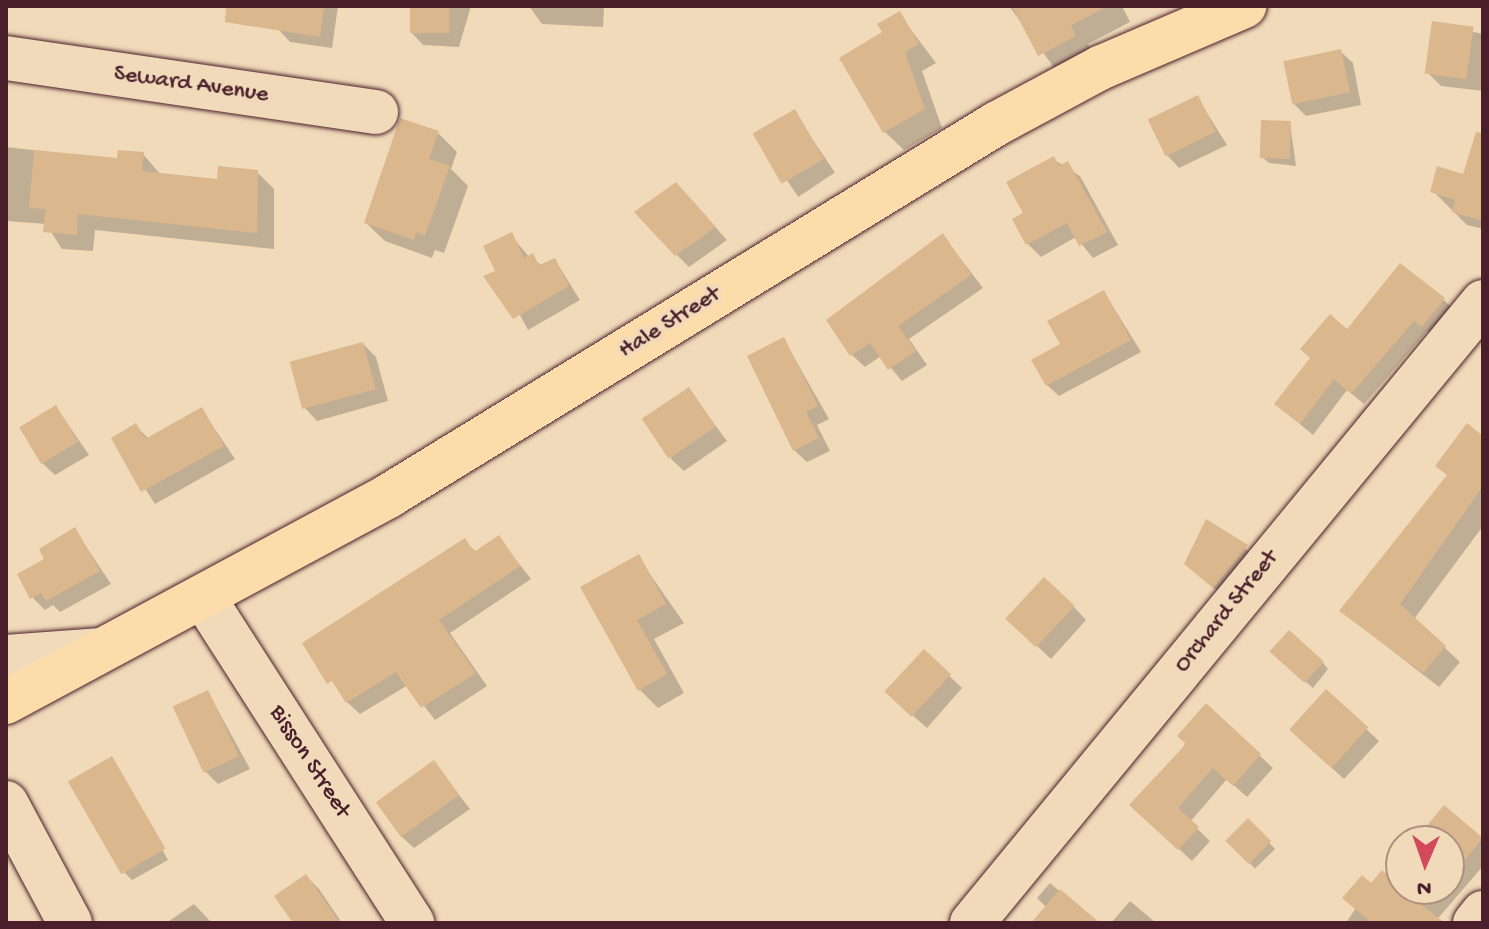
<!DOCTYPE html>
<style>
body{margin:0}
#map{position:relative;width:1489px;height:929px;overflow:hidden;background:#f0dab9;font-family:"Gochi Hand",sans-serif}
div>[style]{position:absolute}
.shadow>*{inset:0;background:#0003;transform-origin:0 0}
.building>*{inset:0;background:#dbb78d;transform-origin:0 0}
.roads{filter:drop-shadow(0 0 2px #4a1f2b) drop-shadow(0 0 2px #4a1f2b)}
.minor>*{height:44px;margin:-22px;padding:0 22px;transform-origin:22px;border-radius:22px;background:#f0dab9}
.major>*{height:44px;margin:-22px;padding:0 22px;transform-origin:22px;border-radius:22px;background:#fddcac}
span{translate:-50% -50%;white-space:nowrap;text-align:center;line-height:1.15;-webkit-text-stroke:7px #f0dab9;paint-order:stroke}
.street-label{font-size:24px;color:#4a1f2b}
.frame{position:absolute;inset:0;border:8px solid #4a1f2b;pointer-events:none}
.north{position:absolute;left:1385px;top:825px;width:80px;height:80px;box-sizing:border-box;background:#f0dab9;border:2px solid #ae8f80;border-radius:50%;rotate:182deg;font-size:22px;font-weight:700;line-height:32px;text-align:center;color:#4a1f2b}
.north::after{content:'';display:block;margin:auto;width:28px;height:36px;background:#d1495b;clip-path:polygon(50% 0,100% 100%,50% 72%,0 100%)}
</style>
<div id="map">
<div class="shadow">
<i style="clip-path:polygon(281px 6px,338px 6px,332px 48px,290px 42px,278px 29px)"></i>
<i style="clip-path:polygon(412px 6px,471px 6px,459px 47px,423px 45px,411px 32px)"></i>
<i style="clip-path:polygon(529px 6px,604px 6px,603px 27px,542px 24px)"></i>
<i style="clip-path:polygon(1009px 6px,1122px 6px,1130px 22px,1088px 44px,1094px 55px,1058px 73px)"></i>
<i style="clip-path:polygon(899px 14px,936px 63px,922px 71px,942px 128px,904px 150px,885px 132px,884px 33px)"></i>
<i style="clip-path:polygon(1434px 23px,1483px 34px,1483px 91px,1441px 86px,1428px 73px)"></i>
<i style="clip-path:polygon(1340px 51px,1353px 63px,1361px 105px,1306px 116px,1293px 103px)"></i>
<i style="clip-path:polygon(1197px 97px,1227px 145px,1179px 168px,1167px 155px)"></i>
<i style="left:794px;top:112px;width:73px;height:44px;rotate:56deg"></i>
<i style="clip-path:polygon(1290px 123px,1296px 166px,1269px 163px,1262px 157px)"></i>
<i style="clip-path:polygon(438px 133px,457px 152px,451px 169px,468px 186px,444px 253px,435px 250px,432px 258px,385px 241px,366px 223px)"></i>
<i style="clip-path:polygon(6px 147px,119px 160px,143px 154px,160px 174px,218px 181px,257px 172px,274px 189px,274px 249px,95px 230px,93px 251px,62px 249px,46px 224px,6px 221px)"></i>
<i style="clip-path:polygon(1053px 159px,1080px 176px,1118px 245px,1093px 258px,1076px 237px,1041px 257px,1028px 244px,1015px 220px,1026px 214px)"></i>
<i style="clip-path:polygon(1483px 182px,1483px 229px,1467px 225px,1433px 191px)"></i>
<i style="clip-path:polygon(688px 197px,727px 240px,689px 267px,677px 255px)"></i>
<i style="clip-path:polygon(511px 235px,529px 257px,543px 266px,555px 260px,580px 300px,528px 330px,497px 272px)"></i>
<i style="clip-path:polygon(943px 236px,983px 288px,909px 339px,927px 365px,902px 381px,881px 356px,865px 367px,852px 355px)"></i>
<i style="clip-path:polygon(1104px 292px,1141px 352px,1059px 396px,1047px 385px,1062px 345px)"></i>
<i style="clip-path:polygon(1443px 299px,1455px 311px,1435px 337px,1427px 331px,1364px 404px,1347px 390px,1313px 435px,1276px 404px,1347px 332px)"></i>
<i style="clip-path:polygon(784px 340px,829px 419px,817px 425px,830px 451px,807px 462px,794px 450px)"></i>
<i style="clip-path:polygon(363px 344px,376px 357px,388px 401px,317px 421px,305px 408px)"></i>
<i style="clip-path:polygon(689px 390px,727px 441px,684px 471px,671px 459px)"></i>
<i style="clip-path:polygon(56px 407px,89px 455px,55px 475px,42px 463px)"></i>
<i style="clip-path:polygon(202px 410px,235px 459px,155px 504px,113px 439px,136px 426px,149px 439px)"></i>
<i style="clip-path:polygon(1483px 437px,1483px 526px,1414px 619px,1460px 662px,1439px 687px,1341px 611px,1449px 477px,1437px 466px)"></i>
<i style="clip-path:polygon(1207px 522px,1260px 559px,1227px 599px,1199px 576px)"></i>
<i style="clip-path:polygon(75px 530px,111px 584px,60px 612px,53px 605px,45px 610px,32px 597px,47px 559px)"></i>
<i style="clip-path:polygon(499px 538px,531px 579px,450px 633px,487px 686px,435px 720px,408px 685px,360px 714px,347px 702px,464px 540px,477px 553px)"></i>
<i style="clip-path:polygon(638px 557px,684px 623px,654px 639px,684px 693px,658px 708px,639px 689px,583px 588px)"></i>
<i style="clip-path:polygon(1074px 607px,1086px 620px,1051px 659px,1021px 631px)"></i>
<i style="clip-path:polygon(924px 652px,962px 688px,927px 728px,900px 704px)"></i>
<i style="clip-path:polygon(1278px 658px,1323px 663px,1328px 669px,1313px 688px)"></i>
<i style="clip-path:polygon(208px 692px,250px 769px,218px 784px,205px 771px)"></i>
<i style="clip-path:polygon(1327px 692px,1379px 741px,1344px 779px,1304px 743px)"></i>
<i style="clip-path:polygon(1206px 706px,1273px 768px,1247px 797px,1227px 779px,1190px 822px,1210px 841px,1192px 861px,1144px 817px)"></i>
<i style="clip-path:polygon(112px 758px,168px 860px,132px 880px,120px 868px)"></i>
<i style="clip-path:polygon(434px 763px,470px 809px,414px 848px,401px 836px)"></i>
<i style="clip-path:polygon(1444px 808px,1483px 841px,1483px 866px,1434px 923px,1346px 923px,1371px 885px,1401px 860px,1401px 889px,1449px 889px,1449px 841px,1417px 841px)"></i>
<i style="left:1248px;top:821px;width:39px;height:28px;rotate:46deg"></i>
<i style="clip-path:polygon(306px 876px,319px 889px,342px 923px,295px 923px)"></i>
<i style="clip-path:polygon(1050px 883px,1097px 923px,1034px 923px,1047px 908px,1037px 898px)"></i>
<i style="clip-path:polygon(1130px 901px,1156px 923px,1111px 923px)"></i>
<i style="clip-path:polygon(194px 904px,212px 923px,166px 923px)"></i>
</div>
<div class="building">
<i style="clip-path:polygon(226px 6px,324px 6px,320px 37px,225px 22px)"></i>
<i style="left:410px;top:6px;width:39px;height:27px"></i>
<i style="clip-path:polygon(1012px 6px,1108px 6px,1071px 25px,1076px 36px,1038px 56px)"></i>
<i style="clip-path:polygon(900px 11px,919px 44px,905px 52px,925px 109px,883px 133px,839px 58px,882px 32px,877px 24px)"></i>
<i style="left:1432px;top:21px;width:42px;height:53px;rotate:8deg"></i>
<i style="left:1341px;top:49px;width:44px;height:59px;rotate:78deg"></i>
<i style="left:1198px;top:95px;width:41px;height:56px;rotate:64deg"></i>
<i style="left:795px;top:109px;width:58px;height:49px;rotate:60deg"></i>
<i style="clip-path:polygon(400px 118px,439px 131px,429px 159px,450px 166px,425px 236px,416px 232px,414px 240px,364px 223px)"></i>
<i style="left:1261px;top:120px;width:30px;height:38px;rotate:2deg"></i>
<i style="clip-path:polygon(1476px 132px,1483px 133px,1483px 221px,1452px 212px,1455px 200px,1430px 192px,1437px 166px,1463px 174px)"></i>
<i style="clip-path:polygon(34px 150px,117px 158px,118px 150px,144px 152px,142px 171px,217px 179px,218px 166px,258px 170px,257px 233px,78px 214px,77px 235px,43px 232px,45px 209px,29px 208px)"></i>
<i style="clip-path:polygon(1054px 156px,1059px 166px,1068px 161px,1107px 232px,1079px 246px,1067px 223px,1026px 245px,1012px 219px,1023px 213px,1006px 182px)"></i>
<i style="clip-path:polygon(676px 182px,716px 227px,675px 256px,634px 212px)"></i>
<i style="clip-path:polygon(512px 232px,524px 258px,533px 253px,539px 265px,555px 258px,569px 286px,513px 319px,483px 276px,495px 271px,483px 246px)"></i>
<i style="clip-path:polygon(943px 233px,971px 275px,898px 326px,916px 351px,888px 370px,870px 343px,850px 356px,826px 320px)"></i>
<i style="clip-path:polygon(1400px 263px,1445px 298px,1422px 327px,1414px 321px,1351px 394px,1334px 379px,1300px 424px,1274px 404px,1310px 358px,1300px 349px,1330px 314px,1347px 329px)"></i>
<i style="clip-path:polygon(1104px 290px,1131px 340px,1046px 386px,1031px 360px,1060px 344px,1047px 321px)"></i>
<i style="clip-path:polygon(784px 337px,818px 406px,806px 412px,819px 438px,793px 451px,747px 356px)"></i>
<i style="left:363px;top:342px;width:49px;height:76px;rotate:75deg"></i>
<i style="left:689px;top:387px;width:48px;height:57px;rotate:56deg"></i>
<i style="left:56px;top:405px;width:43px;height:43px;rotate:59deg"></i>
<i style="clip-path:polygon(202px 407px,224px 446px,141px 492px,111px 438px,136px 423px,145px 439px)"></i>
<i style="clip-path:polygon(1467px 423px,1483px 436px,1483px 486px,1400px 604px,1446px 646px,1423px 673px,1339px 611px,1447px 475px,1435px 466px)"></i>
<i style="clip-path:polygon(1206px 519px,1248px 545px,1213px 588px,1184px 564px)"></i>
<i style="clip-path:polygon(75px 527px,100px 571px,46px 601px,41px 593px,30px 599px,17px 574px,44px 559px,39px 549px)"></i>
<i style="clip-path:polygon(499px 535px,520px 566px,439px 620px,476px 673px,421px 708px,396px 672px,346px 703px,332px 681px,327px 684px,302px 643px,465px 538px,474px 552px)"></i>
<i style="clip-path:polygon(639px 554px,666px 604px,637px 620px,667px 674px,638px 691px,580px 587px)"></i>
<i style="left:1044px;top:577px;width:42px;height:57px;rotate:43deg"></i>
<i style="left:1289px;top:630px;width:47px;height:29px;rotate:42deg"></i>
<i style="left:924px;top:649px;width:37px;height:58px;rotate:43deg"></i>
<i style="left:1326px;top:689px;width:57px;height:55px;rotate:42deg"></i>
<i style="left:208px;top:690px;width:73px;height:39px;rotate:65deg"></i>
<i style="clip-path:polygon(1206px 703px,1261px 754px,1233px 786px,1213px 768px,1178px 808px,1199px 827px,1178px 850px,1129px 805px,1186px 744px,1177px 736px)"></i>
<i style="left:112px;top:756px;width:107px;height:51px;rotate:60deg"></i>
<i style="left:434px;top:760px;width:43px;height:72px;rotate:54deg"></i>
<i style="clip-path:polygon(1444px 805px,1483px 838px,1449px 879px,1449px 841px,1414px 841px)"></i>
<i style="left:1248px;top:818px;width:33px;height:32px;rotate:45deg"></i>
<i style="clip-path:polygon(1382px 870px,1401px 889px,1445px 923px,1372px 923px,1342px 898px,1362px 875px,1371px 883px)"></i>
<i style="clip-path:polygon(306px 874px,340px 923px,293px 923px,274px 896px)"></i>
<i style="clip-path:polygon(1060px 889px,1100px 923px,1031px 923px)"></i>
</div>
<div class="roads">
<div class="minor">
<i style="left:6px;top:58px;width:374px;rotate:8.3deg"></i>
<i style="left:205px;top:600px;width:384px;rotate:57.3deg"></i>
<i style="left:6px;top:657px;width:96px;rotate:-4.2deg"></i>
<i style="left:6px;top:803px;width:136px;rotate:61.9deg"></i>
<i style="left:972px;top:923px;width:804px;rotate:-50.55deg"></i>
<i style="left:1475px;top:923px;width:13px;rotate:-51deg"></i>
</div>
<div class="major">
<i style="left:6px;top:702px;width:436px;rotate:-28.3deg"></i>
<i style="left:390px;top:495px;width:711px;rotate:-31.48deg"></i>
<i style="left:996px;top:124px;width:120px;rotate:-28.3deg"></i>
<i style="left:1102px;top:67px;width:155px;rotate:-23.2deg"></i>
</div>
</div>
<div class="street-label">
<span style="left:191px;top:85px;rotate:8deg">Seward Avenue</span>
<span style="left:670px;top:323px;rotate:-32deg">Hale Street</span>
<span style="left:1227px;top:612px;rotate:-51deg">Orchard Street</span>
<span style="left:309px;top:762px;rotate:57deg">Bisson Street</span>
</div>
<div class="frame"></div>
<div class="north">N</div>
</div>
